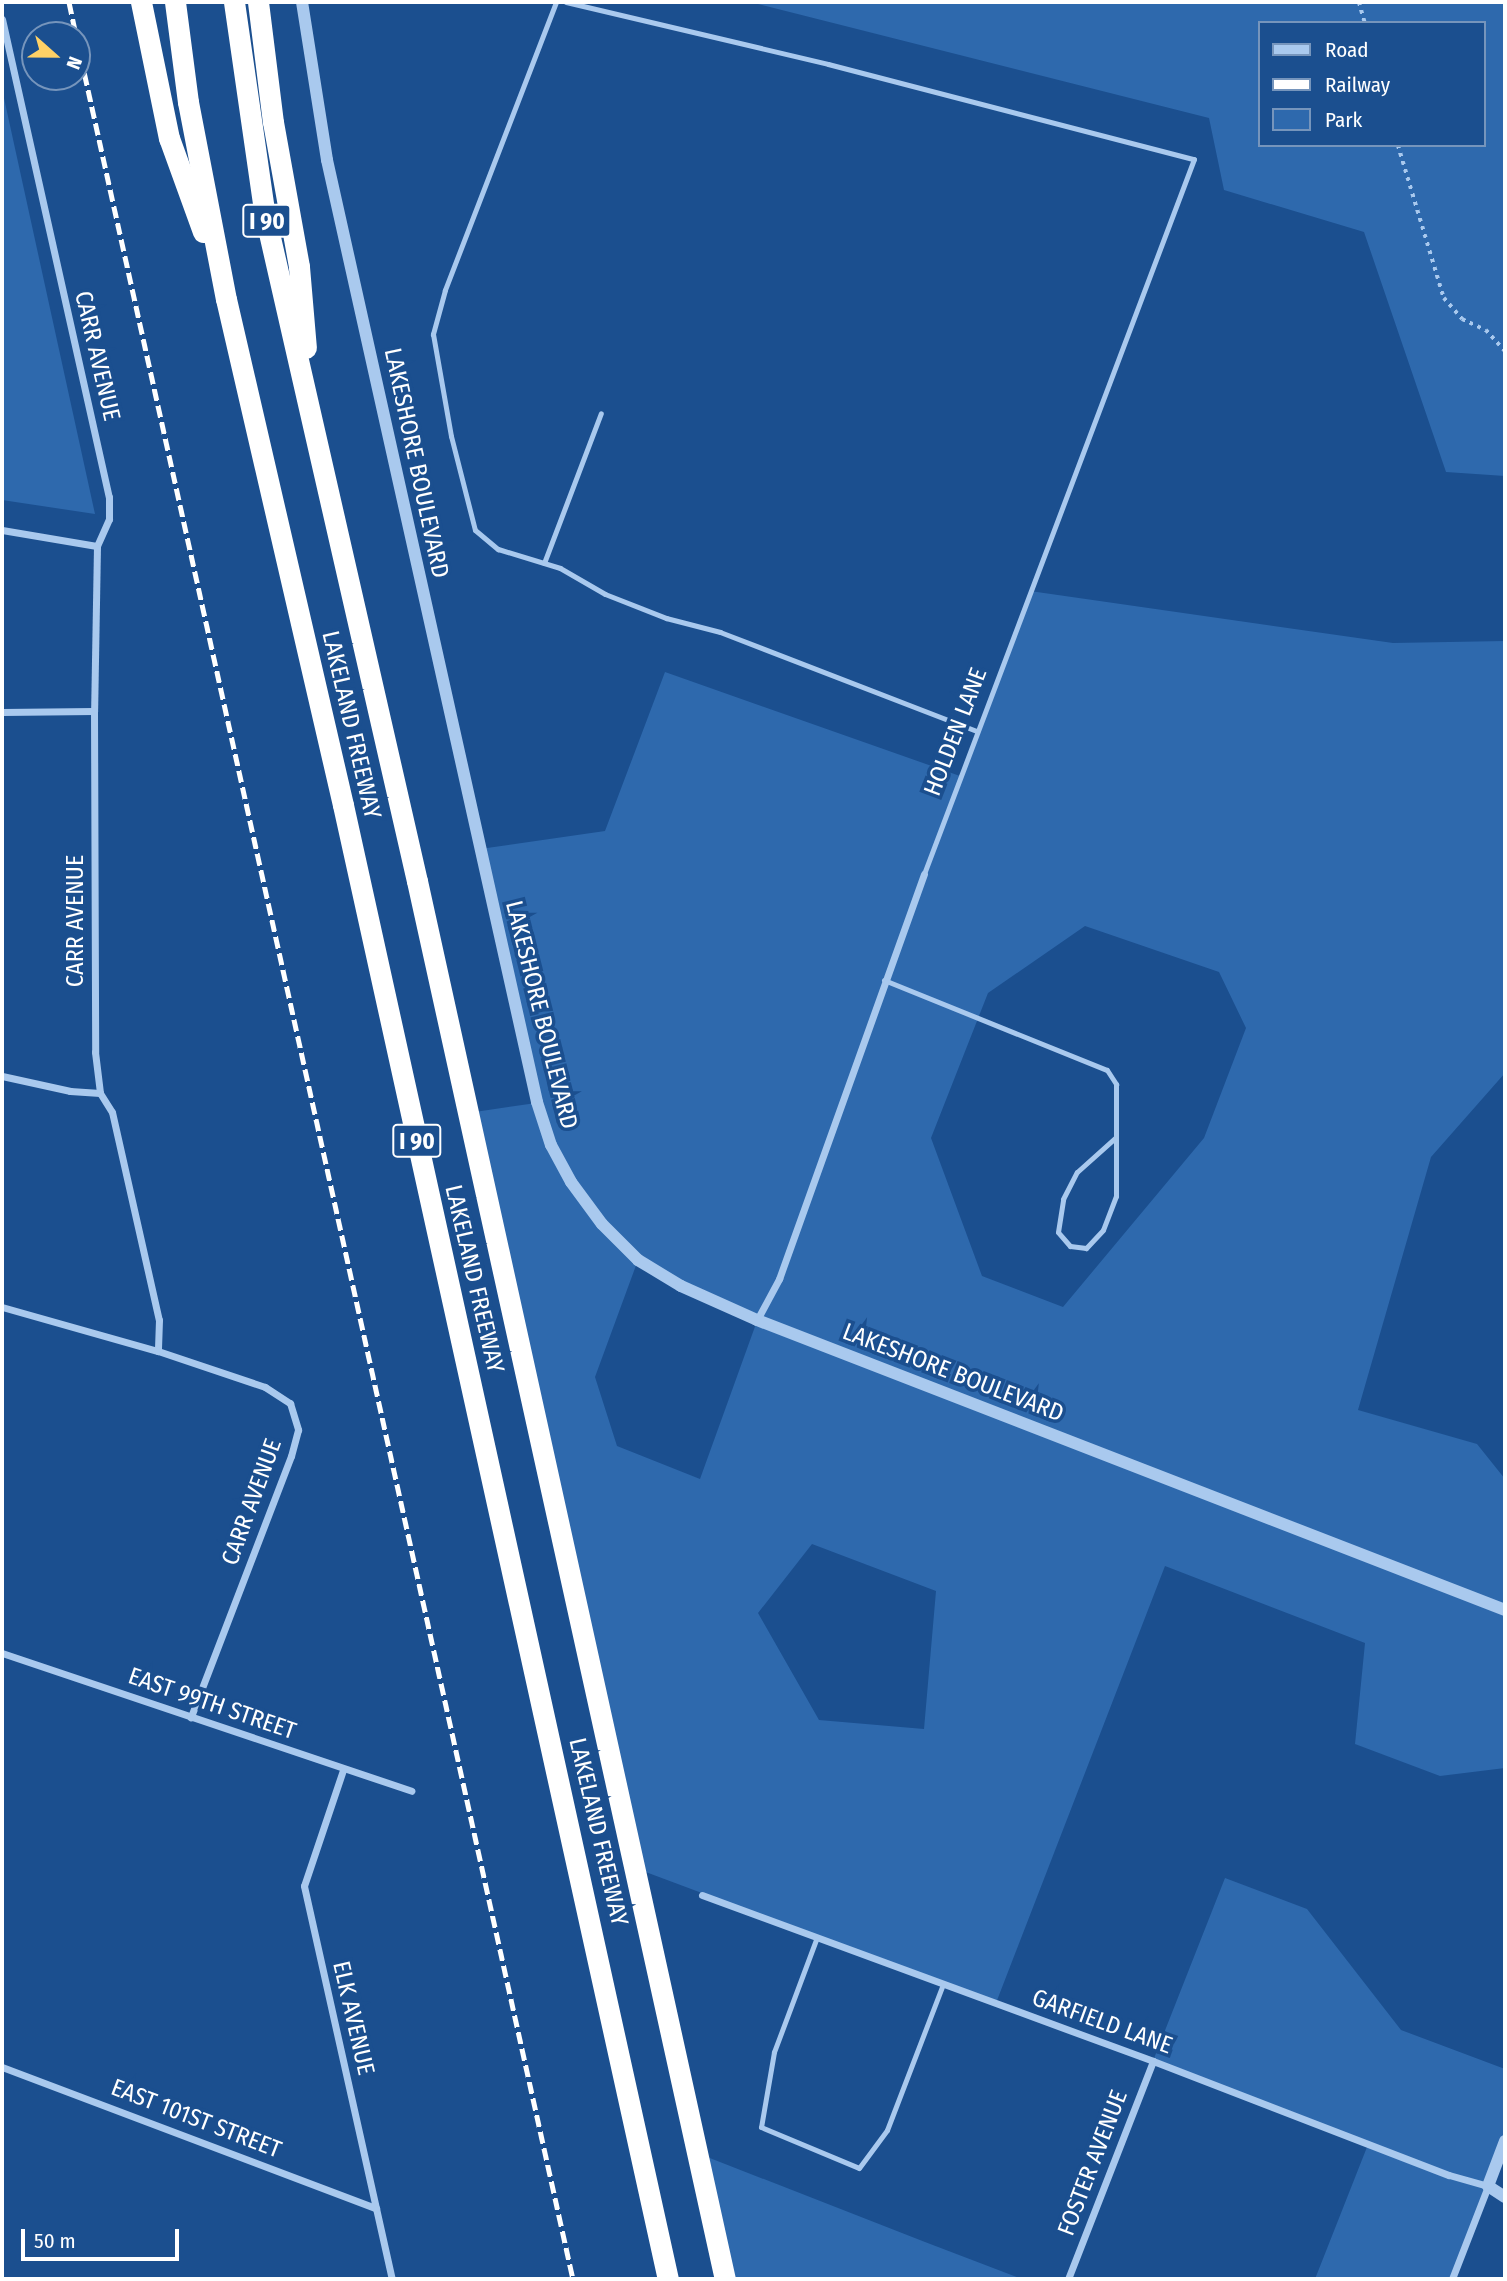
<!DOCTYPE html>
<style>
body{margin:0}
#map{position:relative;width:1507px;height:2281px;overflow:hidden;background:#1b4f8f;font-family:"Fira Sans Condensed",sans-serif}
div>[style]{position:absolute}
.green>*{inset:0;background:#2e69ad}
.path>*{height:3.5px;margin-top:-1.75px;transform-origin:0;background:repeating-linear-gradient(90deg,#a9c9ee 0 3.5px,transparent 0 8.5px)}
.service>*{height:5px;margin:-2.5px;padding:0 2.5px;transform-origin:2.5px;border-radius:2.5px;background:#a9c9ee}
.minor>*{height:7px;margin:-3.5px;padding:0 3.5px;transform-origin:3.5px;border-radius:3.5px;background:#a9c9ee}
.tertiary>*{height:12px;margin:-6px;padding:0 6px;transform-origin:6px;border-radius:6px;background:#a9c9ee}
.motorway>*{height:21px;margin:-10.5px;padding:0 10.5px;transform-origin:10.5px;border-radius:10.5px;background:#fff}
.rail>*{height:5px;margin-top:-2.5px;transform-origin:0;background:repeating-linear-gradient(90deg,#fff 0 12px,transparent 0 17px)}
span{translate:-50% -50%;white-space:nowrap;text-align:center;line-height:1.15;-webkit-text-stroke:7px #1b4f8f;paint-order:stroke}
.shield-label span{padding:2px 5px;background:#1b4f8f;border:2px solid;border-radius:5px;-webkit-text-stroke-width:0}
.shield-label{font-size:23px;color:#fff;font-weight:700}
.street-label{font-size:24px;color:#fff}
.frame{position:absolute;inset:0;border:4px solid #fff;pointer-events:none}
.legend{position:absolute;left:1258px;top:21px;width:228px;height:126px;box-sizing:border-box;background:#1b4f8f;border:2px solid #7695bc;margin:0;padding:9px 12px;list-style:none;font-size:21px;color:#fff}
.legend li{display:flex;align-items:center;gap:14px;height:35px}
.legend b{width:35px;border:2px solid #7695bc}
.north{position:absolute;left:21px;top:21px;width:70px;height:70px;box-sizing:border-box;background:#1b4f8f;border:2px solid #7695bc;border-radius:50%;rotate:111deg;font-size:19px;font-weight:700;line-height:28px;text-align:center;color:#fff}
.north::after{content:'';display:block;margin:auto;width:24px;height:32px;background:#ffd166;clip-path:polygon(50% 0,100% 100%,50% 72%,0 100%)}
.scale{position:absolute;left:21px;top:2229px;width:158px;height:32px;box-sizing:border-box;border:4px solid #fff;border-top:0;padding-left:9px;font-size:21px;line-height:24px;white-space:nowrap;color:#fff;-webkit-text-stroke:5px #1b4f8f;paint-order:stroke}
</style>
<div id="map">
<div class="green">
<i style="clip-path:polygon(evenodd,750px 2px,1505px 2px,1505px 476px,1446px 472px,1364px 232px,1224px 190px,1209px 118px,750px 2px,1260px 23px,1484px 23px,1484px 145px,1260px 145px,1260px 23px)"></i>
<i style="clip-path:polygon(2px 89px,95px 514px,2px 500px)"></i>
<i style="clip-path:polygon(evenodd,1030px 591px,1393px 643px,1505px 641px,1505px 1073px,1431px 1157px,1358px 1410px,1477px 1444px,1505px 1479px,1505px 1768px,1440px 1776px,1355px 1744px,1365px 1643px,1165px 1566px,996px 2003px,635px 1868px,468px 1113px,536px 1103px,480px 849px,605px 831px,665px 672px,960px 776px,1030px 591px,1085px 926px,1219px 972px,1246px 1028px,1204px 1138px,1063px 1307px,982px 1276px,931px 1138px,988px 993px,1085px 926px,1030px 591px,638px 1260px,757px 1321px,700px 1479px,617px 1446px,595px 1377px,638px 1260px,1030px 591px,812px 1544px,936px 1591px,924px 1729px,819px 1720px,758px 1613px,812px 1544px)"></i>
<i style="clip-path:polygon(1225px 1878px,1307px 1909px,1401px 2030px,1505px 2069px,1505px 2141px,1452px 2279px,1315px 2279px,1369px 2142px,1153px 2061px)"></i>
<i style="clip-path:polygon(697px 2153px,925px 2242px,1022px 2279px,725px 2279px)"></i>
</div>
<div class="path">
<i style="left:1359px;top:2px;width:22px;rotate:74deg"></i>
<i style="left:1398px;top:145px;width:160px;rotate:73.3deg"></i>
<i style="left:1444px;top:298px;width:28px;rotate:49deg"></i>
<i style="left:1462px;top:319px;width:26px;rotate:25deg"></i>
<i style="left:1486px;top:330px;width:28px;rotate:48deg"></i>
</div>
<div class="service">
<i style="left:556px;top:2px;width:309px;rotate:111.1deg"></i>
<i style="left:445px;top:290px;width:46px;rotate:105.3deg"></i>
<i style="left:433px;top:334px;width:104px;rotate:80deg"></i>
<i style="left:451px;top:436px;width:97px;rotate:75.7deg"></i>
<i style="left:475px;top:530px;width:30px;rotate:40deg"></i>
<i style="left:498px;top:549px;width:65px;rotate:17deg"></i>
<i style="left:560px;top:568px;width:52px;rotate:30deg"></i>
<i style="left:605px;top:594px;width:66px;rotate:21.5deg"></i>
<i style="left:666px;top:618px;width:56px;rotate:14.5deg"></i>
<i style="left:720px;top:632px;width:275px;rotate:21.1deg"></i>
<i style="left:566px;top:2px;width:269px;rotate:13.3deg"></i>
<i style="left:828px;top:64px;width:378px;rotate:14.6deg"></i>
<i style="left:1194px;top:159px;width:764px;rotate:110.69deg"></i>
<i style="left:544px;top:563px;width:160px;rotate:-69.2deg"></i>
<i style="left:884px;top:980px;width:240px;rotate:22deg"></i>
<i style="left:1107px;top:1070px;width:17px;rotate:57deg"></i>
<i style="left:1116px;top:1084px;width:112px;rotate:90deg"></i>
<i style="left:1116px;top:1196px;width:36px;rotate:111deg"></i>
<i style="left:1103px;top:1230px;width:25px;rotate:133deg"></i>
<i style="left:1086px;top:1248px;width:16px;rotate:-173deg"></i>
<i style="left:1070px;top:1246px;width:18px;rotate:-131deg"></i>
<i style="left:1058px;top:1232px;width:33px;rotate:-81deg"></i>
<i style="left:1063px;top:1199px;width:30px;rotate:-63deg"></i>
<i style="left:1077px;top:1172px;width:52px;rotate:-41.9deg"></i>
<i style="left:817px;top:1937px;width:123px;rotate:110.5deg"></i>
<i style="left:774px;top:2052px;width:76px;rotate:99.8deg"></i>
<i style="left:761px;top:2127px;width:106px;rotate:22.7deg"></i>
<i style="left:859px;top:2168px;width:47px;rotate:-53.6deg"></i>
<i style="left:887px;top:2130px;width:156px;rotate:-69deg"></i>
</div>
<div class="minor">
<i style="left:2px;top:19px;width:490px;rotate:77.4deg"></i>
<i style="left:109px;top:497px;width:22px;rotate:90deg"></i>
<i style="left:109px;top:519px;width:30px;rotate:114deg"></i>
<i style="left:97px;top:546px;width:165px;rotate:91deg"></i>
<i style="left:94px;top:711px;width:341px;rotate:89.8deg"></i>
<i style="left:95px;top:1052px;width:41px;rotate:83deg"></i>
<i style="left:100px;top:1093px;width:22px;rotate:58deg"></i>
<i style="left:112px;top:1112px;width:213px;rotate:77.3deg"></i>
<i style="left:159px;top:1320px;width:31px;rotate:92deg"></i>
<i style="left:2px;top:530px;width:96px;rotate:9.6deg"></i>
<i style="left:2px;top:712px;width:92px;rotate:-0.6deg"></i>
<i style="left:2px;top:1076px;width:70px;rotate:12.4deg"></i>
<i style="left:70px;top:1091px;width:30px;rotate:4deg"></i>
<i style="left:2px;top:1307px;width:162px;rotate:15.8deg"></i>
<i style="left:158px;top:1351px;width:113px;rotate:18.6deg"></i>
<i style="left:265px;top:1387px;width:30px;rotate:33deg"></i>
<i style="left:290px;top:1403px;width:28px;rotate:73deg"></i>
<i style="left:298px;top:1430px;width:27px;rotate:105deg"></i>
<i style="left:291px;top:1456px;width:280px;rotate:111deg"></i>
<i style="left:757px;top:1320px;width:47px;rotate:-61.8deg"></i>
<i style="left:779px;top:1279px;width:430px;rotate:-70.3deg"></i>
<i style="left:2px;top:1653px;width:432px;rotate:18.6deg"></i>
<i style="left:343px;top:1770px;width:122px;rotate:108.6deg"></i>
<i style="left:304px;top:1886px;width:403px;rotate:77.4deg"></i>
<i style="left:702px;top:1895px;width:481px;rotate:20.2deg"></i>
<i style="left:1153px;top:2061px;width:317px;rotate:21.1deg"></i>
<i style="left:1449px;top:2175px;width:41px;rotate:15.8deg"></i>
<i style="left:1488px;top:2186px;width:100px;rotate:111.2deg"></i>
<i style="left:2px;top:2067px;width:400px;rotate:20.7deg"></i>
<i style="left:1068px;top:2279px;width:234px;rotate:-68.7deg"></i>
</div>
<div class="tertiary">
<i style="left:302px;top:2px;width:160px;rotate:81deg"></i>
<i style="left:327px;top:160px;width:965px;rotate:77.43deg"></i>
<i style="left:537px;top:1102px;width:45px;rotate:72deg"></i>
<i style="left:551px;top:1145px;width:42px;rotate:61.6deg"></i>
<i style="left:571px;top:1182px;width:52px;rotate:53.6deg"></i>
<i style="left:602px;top:1224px;width:51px;rotate:45deg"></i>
<i style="left:638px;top:1260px;width:50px;rotate:31.2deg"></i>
<i style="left:681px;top:1286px;width:83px;rotate:24.1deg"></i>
<i style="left:757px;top:1320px;width:802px;rotate:21.19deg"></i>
<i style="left:1505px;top:2141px;width:48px;rotate:110.7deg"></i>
<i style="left:1488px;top:2186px;width:20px;rotate:33deg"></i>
</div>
<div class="motorway">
<i style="left:141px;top:2px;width:139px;rotate:78.4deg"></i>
<i style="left:169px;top:138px;width:100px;rotate:70.1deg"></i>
<i style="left:175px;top:2px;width:101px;rotate:82.6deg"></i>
<i style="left:188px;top:102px;width:201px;rotate:79.1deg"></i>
<i style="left:226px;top:299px;width:519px;rotate:76.98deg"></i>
<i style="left:343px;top:805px;width:1509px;rotate:77.57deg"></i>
<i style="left:234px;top:2px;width:211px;rotate:81.8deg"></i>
<i style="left:264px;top:211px;width:687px;rotate:77.14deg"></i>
<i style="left:417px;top:881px;width:1432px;rotate:77.58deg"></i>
<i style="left:258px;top:2px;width:121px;rotate:82.9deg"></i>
<i style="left:273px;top:122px;width:147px;rotate:79.8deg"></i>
<i style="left:299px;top:267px;width:81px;rotate:85.1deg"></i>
</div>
<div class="rail">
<i style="left:69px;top:2px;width:34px;rotate:78deg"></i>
<i style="left:77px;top:40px;width:2293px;rotate:77.51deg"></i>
</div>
<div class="shield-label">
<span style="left:267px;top:221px">I 90</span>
<span style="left:417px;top:1141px">I 90</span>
</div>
<div class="street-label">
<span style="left:97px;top:356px;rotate:77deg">CARR AVENUE</span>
<span style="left:416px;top:463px;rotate:78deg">LAKESHORE BOULEVARD</span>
<span style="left:351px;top:725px;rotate:77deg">LAKELAND FREEWAY</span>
<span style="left:956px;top:732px;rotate:-69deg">HOLDEN LANE</span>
<span style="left:76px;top:921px;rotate:-90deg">CARR AVENUE</span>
<span style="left:541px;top:1015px;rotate:76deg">LAKESHORE BOULEVARD</span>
<span style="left:474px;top:1279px;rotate:77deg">LAKELAND FREEWAY</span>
<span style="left:953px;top:1373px;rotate:21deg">LAKESHORE BOULEVARD</span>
<span style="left:252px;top:1502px;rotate:-70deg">CARR AVENUE</span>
<span style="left:212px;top:1704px;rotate:19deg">EAST 99TH STREET</span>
<span style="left:598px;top:1832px;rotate:77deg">LAKELAND FREEWAY</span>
<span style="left:353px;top:2018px;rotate:77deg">ELK AVENUE</span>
<span style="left:1102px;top:2022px;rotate:20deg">GARFIELD LANE</span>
<span style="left:196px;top:2119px;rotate:21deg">EAST 101ST STREET</span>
<span style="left:1093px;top:2163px;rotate:-69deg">FOSTER AVENUE</span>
</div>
<div class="frame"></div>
<ul class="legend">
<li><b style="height:9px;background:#a9c9ee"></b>Road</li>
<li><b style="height:9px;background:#fff"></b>Railway</li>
<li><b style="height:19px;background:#2e69ad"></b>Park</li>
</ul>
<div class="north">N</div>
<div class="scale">50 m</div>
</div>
